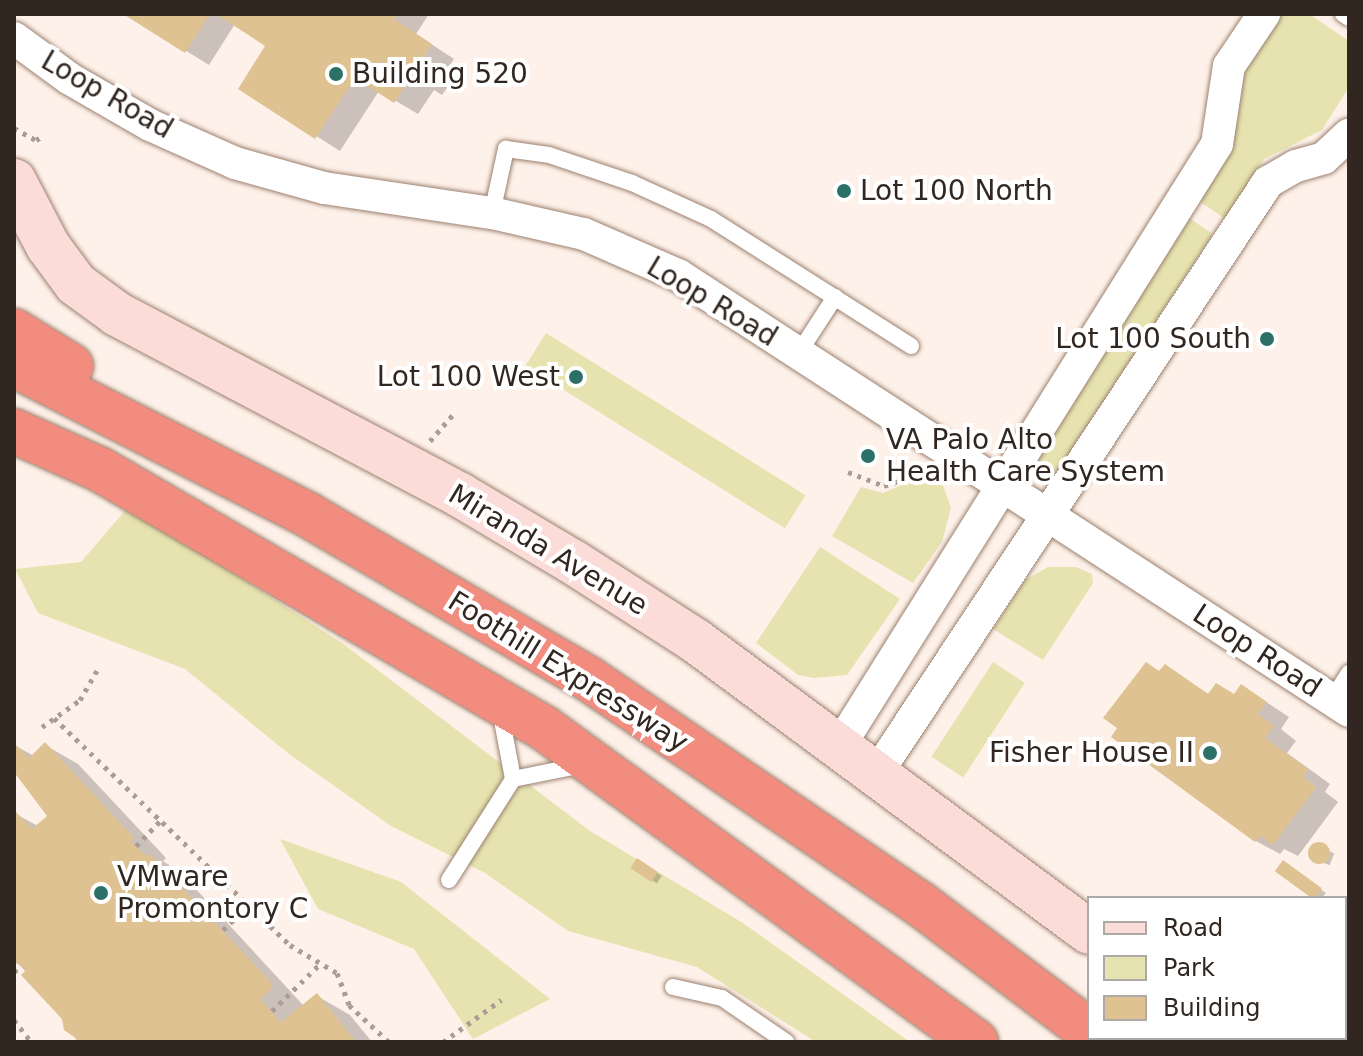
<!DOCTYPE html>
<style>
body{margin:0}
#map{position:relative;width:1363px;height:1056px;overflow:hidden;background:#fef1e9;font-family:"DejaVu Sans",sans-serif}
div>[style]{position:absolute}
.green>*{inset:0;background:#e6e3b0;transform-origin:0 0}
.shadow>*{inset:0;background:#0003;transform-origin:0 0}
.building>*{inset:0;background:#dfc292;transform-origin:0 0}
.round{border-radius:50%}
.path>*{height:5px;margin-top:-2.5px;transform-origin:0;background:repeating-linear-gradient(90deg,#aa9d96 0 4px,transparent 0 10px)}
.roads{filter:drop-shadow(0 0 2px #9c816f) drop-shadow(0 0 2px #9c816f)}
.lane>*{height:16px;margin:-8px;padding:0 8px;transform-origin:8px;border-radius:8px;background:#fff}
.street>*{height:32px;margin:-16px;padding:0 16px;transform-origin:16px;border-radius:16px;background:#fff}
.secondary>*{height:44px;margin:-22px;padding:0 22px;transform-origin:22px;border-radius:22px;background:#fbdcd8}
.highway>*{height:44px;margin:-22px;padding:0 22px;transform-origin:22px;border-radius:22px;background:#f18c7e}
.dots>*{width:22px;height:22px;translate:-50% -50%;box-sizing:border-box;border:4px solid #fff;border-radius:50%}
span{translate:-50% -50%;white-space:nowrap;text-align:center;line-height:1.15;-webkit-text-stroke:8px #fff;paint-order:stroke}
.poi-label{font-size:28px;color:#322720}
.left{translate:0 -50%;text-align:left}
.right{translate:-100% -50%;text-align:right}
.street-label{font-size:28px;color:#322720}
.frame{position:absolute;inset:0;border:16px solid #322720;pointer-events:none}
.legend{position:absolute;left:1087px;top:896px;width:260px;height:144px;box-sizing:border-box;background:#fff;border:2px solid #ada9a6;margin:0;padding:10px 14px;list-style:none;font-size:24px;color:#322720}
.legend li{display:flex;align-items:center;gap:16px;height:40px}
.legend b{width:40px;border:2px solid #ada9a6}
</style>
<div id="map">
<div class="green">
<i style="clip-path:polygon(1309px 14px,1349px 41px,1349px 87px,1322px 130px,1264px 159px,1227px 220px,1199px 201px,1238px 77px,1278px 16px)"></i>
<i style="clip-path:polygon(1186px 216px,1213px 234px,1054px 479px,1032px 465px)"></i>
<i style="left:546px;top:333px;width:306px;height:39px;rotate:32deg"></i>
<i style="clip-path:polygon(926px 475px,943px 485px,951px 508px,942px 542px,913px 583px,832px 536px,861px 487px,883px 493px)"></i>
<i style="clip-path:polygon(129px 506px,342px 643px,590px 831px,743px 923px,910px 1042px,816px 1042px,697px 967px,568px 931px,485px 873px,391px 826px,289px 754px,185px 669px,38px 613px,15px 569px,81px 562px)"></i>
<i style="clip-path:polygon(820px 547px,900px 599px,847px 675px,814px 678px,798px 675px,756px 643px)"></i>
<i style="clip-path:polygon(1048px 567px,1076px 567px,1092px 574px,1093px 583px,1043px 660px,993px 629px,1025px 580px)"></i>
<i style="left:993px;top:662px;width:38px;height:113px;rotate:33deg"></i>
<i style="clip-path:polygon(280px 839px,401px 882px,550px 999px,473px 1039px,414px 949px,318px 909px)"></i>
</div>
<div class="shadow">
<i style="clip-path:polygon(127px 14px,429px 14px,416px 34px,454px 59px,440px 80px,449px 85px,442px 95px,434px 90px,418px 114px,379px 91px,340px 151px,240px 88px,268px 45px,235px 24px,209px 65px)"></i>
<i style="clip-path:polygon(1165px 666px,1210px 695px,1235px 696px,1242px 686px,1289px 717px,1281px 729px,1296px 741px,1287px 753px,1330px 784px,1325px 792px,1338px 802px,1298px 856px,1284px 849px,1280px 854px,1256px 841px,1114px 736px)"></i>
<i style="clip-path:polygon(14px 745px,34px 756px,45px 745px,78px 764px,166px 858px,163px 861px,182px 874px,304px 1006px,317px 996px,350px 1015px,372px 1042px,78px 1042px,28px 970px,14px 962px,14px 813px,38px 826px,50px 816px,14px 772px)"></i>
<i style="left:1314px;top:845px;width:22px;height:13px;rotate:22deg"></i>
<i style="left:638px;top:861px;width:28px;height:9px;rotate:32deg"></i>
<i style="clip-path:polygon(1288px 866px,1326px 893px,1322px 898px,1315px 898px)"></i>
</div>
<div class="building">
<i style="clip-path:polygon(123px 14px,210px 14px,185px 53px)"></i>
<i style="clip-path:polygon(216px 14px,397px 14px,394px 19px,432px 44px,418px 65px,426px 70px,418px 83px,410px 78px,394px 103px,355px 78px,315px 139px,238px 89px,265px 46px)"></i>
<i style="clip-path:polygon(1146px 662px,1159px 671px,1165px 664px,1208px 694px,1216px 683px,1234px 694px,1241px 684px,1267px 702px,1258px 714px,1274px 726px,1265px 738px,1308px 769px,1303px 777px,1316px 787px,1273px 845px,1260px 836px,1255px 842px,1111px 737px,1117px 728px,1103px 718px)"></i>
<i style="clip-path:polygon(45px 742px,134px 838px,131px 841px,146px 856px,149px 853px,270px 981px,272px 988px,260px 999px,281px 1022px,317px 993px,356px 1042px,72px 1042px,77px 1039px,64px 1030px,62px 1019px,21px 975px,25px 971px,14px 959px,14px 810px,32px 829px,47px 816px,14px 772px,14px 743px,29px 758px)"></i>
<i class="round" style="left:1308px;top:842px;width:22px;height:22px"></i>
<i style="left:637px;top:858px;width:25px;height:12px;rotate:34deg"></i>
<i style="left:1283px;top:860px;width:48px;height:14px;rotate:36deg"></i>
<i style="clip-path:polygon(1345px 911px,1349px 913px,1349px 944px,1345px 941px)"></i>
</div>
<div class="path">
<i style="left:14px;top:128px;width:25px;rotate:29deg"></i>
<i style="left:36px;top:140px;width:8px;rotate:-30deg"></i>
<i style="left:430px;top:441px;width:37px;rotate:-49deg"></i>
<i style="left:848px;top:472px;width:39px;rotate:21deg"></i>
<i style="left:884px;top:486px;width:47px;rotate:-18.4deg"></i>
<i style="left:54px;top:718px;width:327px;rotate:43.9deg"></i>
<i style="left:290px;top:945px;width:55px;rotate:30.8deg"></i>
<i style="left:337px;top:973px;width:34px;rotate:69deg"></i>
<i style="left:349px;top:1005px;width:54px;rotate:42.8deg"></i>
<i style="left:42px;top:727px;width:47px;rotate:-35.4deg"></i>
<i style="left:80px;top:700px;width:34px;rotate:-60deg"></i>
<i style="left:136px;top:846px;width:35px;rotate:-46deg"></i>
<i style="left:223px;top:930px;width:36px;rotate:-44deg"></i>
<i style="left:14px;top:972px;width:9px;rotate:-41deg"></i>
<i style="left:272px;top:1011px;width:69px;rotate:-44.4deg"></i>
<i style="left:14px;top:1020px;width:28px;rotate:52deg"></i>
<i style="left:443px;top:1042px;width:72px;rotate:-35.9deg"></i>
</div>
<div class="roads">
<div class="lane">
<i style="left:1343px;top:14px;width:7px;rotate:34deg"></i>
<i style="left:492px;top:213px;width:66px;rotate:-77.7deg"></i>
<i style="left:506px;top:149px;width:43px;rotate:7.9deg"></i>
<i style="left:549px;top:155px;width:88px;rotate:18.6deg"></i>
<i style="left:632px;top:183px;width:87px;rotate:24.5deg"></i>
<i style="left:711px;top:219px;width:237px;rotate:32.4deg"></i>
<i style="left:798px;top:354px;width:68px;rotate:-57deg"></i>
<i style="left:1332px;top:700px;width:32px;rotate:-58deg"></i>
<i style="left:500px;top:710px;width:70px;rotate:79.3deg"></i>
<i style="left:449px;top:880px;width:120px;rotate:-57.6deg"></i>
<i style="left:513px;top:779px;width:70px;rotate:-11.5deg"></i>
<i style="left:673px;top:987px;width:50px;rotate:12.7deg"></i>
<i style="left:722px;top:998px;width:78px;rotate:34.5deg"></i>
</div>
<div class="street">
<i style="left:14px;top:38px;width:69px;rotate:36.2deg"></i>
<i style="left:70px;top:79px;width:92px;rotate:29.9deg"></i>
<i style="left:150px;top:125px;width:93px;rotate:24.1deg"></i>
<i style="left:235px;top:163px;width:92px;rotate:15.7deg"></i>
<i style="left:324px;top:188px;width:170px;rotate:8.5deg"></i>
<i style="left:492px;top:213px;width:94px;rotate:12.9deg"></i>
<i style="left:584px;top:234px;width:103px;rotate:23.6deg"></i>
<i style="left:678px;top:275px;width:800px;rotate:33.01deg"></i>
<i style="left:840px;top:745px;width:709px;rotate:-57.9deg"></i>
<i style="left:1217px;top:144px;width:79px;rotate:-81.3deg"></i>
<i style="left:1229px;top:66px;width:63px;rotate:-56.1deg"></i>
<i style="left:877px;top:773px;width:709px;rotate:-56.51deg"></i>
<i style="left:1268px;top:182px;width:32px;rotate:-30deg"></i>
<i style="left:1296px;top:166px;width:29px;rotate:-16deg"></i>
<i style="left:1324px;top:158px;width:34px;rotate:-43deg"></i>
</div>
<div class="secondary">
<i style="left:14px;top:181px;width:73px;rotate:62.4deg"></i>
<i style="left:48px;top:246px;width:47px;rotate:53.6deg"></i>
<i style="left:76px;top:284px;width:51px;rotate:36.2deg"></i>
<i style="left:117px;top:314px;width:388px;rotate:27.8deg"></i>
<i style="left:460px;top:495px;width:131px;rotate:30.7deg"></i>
<i style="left:573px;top:562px;width:146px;rotate:32.7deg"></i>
<i style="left:696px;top:641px;width:489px;rotate:36.5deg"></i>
<i style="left:1230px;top:1038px;width:7px;rotate:34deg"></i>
</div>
<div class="highway">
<i style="left:14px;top:331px;width:67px;rotate:31.6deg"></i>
<i style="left:14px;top:365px;width:332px;rotate:27deg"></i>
<i style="left:310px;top:516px;width:323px;rotate:30.3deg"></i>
<i style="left:589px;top:679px;width:399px;rotate:34.2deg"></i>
<i style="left:919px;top:903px;width:213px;rotate:37deg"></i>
<i style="left:14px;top:431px;width:95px;rotate:24.1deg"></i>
<i style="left:101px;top:470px;width:513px;rotate:30.22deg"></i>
<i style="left:544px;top:728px;width:534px;rotate:36.01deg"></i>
</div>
</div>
<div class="dots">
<i style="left:336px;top:74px;background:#2b7167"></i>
<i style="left:844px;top:191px;background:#2b7167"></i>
<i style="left:1267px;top:339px;background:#2b7167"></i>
<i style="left:576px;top:377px;background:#2b7167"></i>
<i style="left:868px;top:456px;background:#2b7167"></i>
<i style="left:1210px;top:753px;background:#2b7167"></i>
<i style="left:101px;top:893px;background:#2b7167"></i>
</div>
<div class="poi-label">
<span class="left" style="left:352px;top:74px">Building 520</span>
<span class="left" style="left:860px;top:191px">Lot 100 North</span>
<span class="right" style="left:1251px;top:339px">Lot 100 South</span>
<span class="right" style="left:560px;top:377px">Lot 100 West</span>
<span class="left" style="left:886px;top:456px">VA Palo Alto<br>Health Care System</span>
<span class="right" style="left:1194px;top:753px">Fisher House II</span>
<span class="left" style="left:117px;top:893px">VMware<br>Promontory C</span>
</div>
<div class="street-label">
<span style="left:107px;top:95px;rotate:30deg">Loop Road</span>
<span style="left:712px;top:302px;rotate:31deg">Loop Road</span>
<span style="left:548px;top:550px;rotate:31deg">Miranda Avenue</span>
<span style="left:1257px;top:651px;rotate:33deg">Loop Road</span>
<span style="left:568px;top:672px;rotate:32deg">Foothill Expressway</span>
</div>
<div class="frame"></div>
<ul class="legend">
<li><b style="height:10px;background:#fbdcd8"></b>Road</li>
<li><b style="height:22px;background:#e6e3b0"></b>Park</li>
<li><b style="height:22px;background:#dfc292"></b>Building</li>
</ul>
</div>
